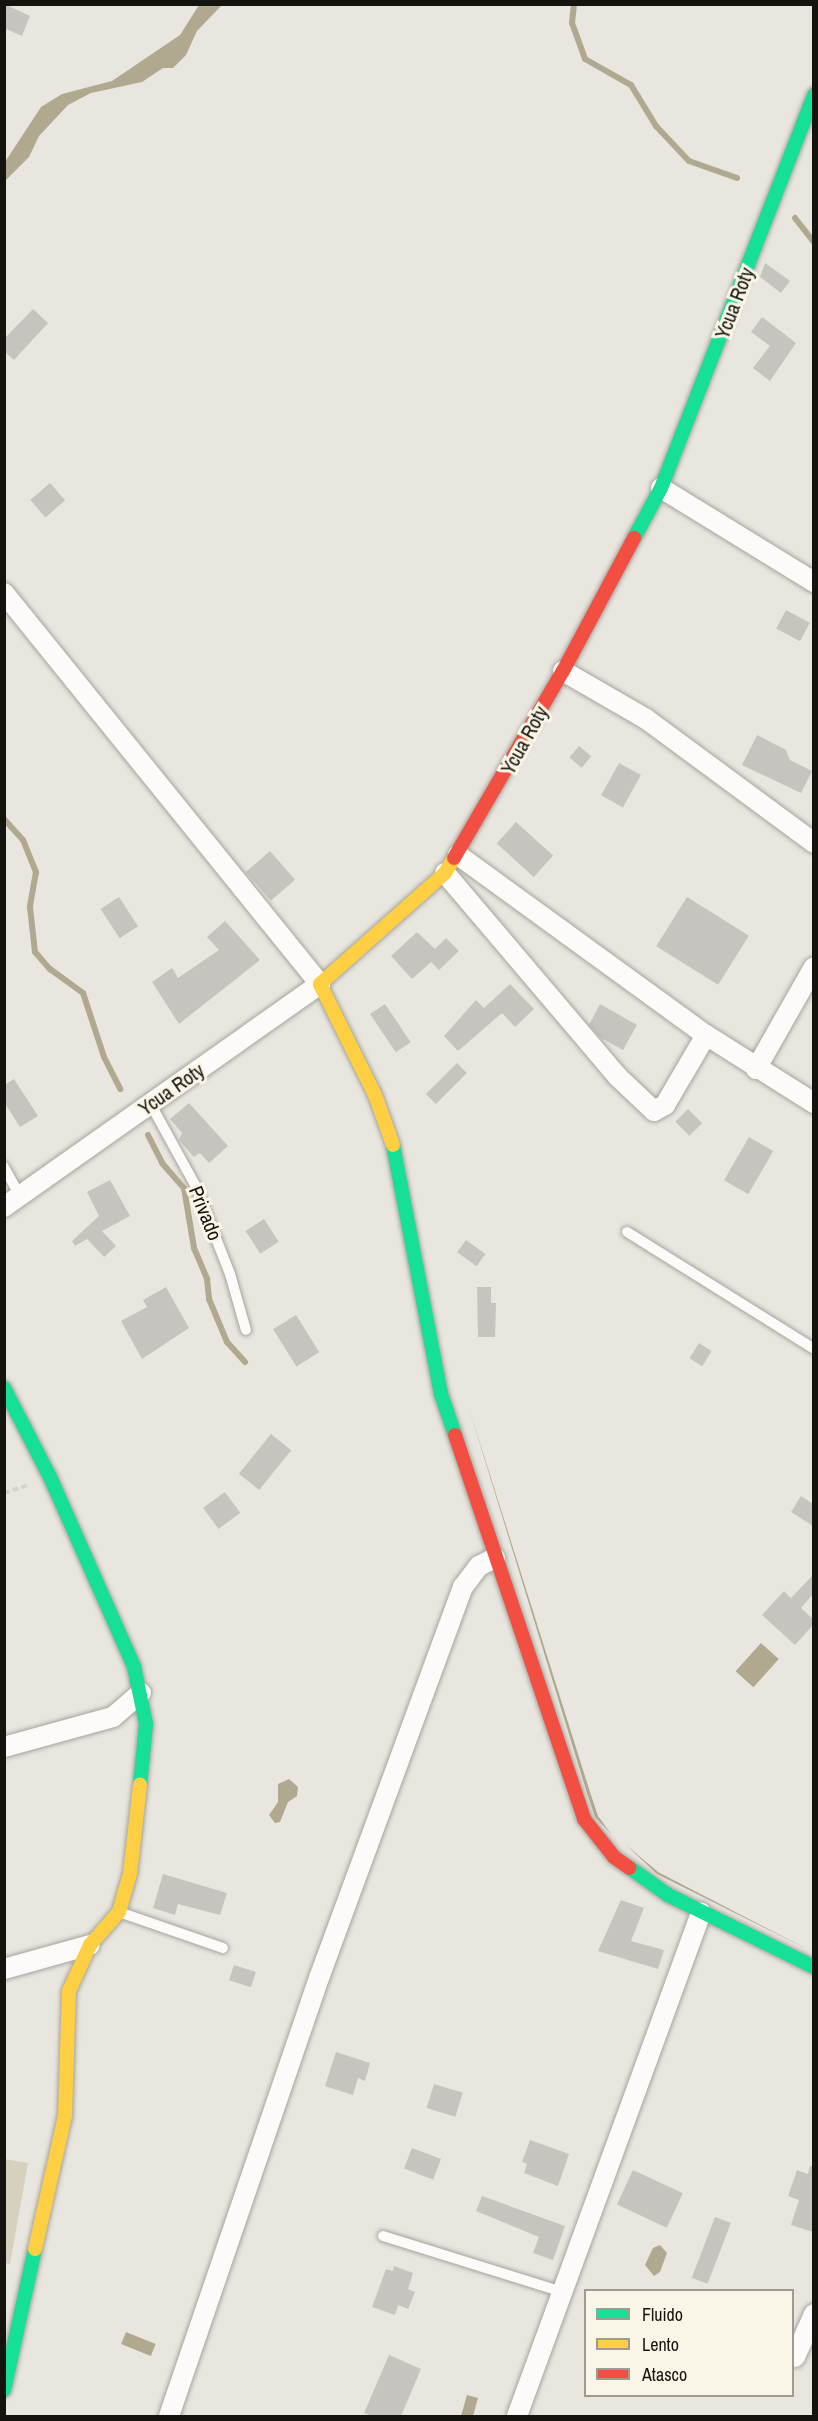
<!DOCTYPE html>
<style>
body{margin:0}
#map{position:relative;width:818px;height:2421px;overflow:hidden;background:#e8e6de;font-family:"Archivo Narrow",sans-serif}
div>[style]{position:absolute}
.green>*{inset:0;background:#d6d1bf}
.water>*{inset:0;background:#b0a990;transform-origin:0 0}
.stream>*{height:6px;margin:-3px;padding:0 3px;transform-origin:3px;border-radius:3px;background:#b0a990}
.building>*{inset:0;background:#c6c4be;transform-origin:0 0}
.path>*{height:4px;margin-top:-2px;transform-origin:0;background:repeating-linear-gradient(90deg,#d4d3d1 0 6px,transparent 0 9px)}
.roads{filter:drop-shadow(0 0 2px #a5a49e) drop-shadow(0 0 2px #a5a49e)}
.lane>*{height:10px;margin:-5px;padding:0 5px;transform-origin:5px;border-radius:5px;background:#fcfbfa}
.street>*{height:20px;margin:-10px;padding:0 10px;transform-origin:10px;border-radius:10px;background:#fcfbfa}
.fast>*{height:14px;margin:-7px;padding:0 7px;transform-origin:7px;border-radius:7px;background:#16e098}
.slow>*{height:14px;margin:-7px;padding:0 7px;transform-origin:7px;border-radius:7px;background:#ffcf43}
.jam>*{height:14px;margin:-7px;padding:0 7px;transform-origin:7px;border-radius:7px;background:#f24e42}
span{translate:-50% -50%;white-space:nowrap;text-align:center;line-height:1.15;-webkit-text-stroke:6px #faf6e7;paint-order:stroke}
.street-label{font-size:20px;color:#15130e}
.frame{position:absolute;inset:0;border:6px solid #15130e;pointer-events:none}
.legend{position:absolute;left:584px;top:2289px;width:210px;height:108px;box-sizing:border-box;background:#faf6e7;border:2px solid #9e9b90;margin:0;padding:8px 10px;list-style:none;font-size:18px;color:#15130e}
.legend li{display:flex;align-items:center;gap:12px;height:30px}
.legend b{width:30px;border:2px solid #9e9b90}
</style>
<div id="map">
<div class="green">
<i style="clip-path:polygon(4px 2159px,28px 2163px,10px 2264px,5px 2263px)"></i>
</div>
<div class="water">
<i style="clip-path:polygon(199px 5px,222px 5px,197px 31px,186px 55px,173px 68px,163px 68px,142px 82px,91px 93px,68px 105px,39px 136px,29px 157px,5px 181px,5px 162px,41px 107px,62px 94px,112px 81px,180px 35px)"></i>
<i style="clip-path:polygon(468px 1405px,590px 1792px,598px 1816px,611px 1834px,595px 1817px,587px 1793px)"></i>
<i style="left:761px;top:1643px;width:24px;height:38px;rotate:42deg"></i>
<i style="clip-path:polygon(289px 1779px,298px 1787px,297px 1796px,288px 1802px,280px 1822px,275px 1823px,269px 1815px,278px 1802px,278px 1784px)"></i>
<i style="clip-path:polygon(625px 1844px,658px 1872px,813px 1952px,657px 1874px)"></i>
<i style="clip-path:polygon(660px 2245px,667px 2253px,660px 2272px,654px 2276px,645px 2265px,653px 2248px)"></i>
<i style="left:126px;top:2332px;width:32px;height:13px;rotate:22deg"></i>
<i style="clip-path:polygon(467px 2395px,478px 2398px,473px 2416px,461px 2416px)"></i>
</div>
<div class="stream">
<i style="left:574px;top:4px;width:19px;rotate:96deg"></i>
<i style="left:572px;top:23px;width:38px;rotate:70deg"></i>
<i style="left:585px;top:59px;width:53px;rotate:29.5deg"></i>
<i style="left:631px;top:85px;width:48px;rotate:58.6deg"></i>
<i style="left:656px;top:126px;width:48px;rotate:46.7deg"></i>
<i style="left:689px;top:161px;width:51px;rotate:19.5deg"></i>
<i style="left:795px;top:218px;width:31px;rotate:52deg"></i>
<i style="left:4px;top:819px;width:28px;rotate:48deg"></i>
<i style="left:23px;top:840px;width:35px;rotate:68deg"></i>
<i style="left:36px;top:872px;width:36px;rotate:100deg"></i>
<i style="left:30px;top:907px;width:45px;rotate:83.7deg"></i>
<i style="left:35px;top:952px;width:23px;rotate:49deg"></i>
<i style="left:50px;top:969px;width:41px;rotate:36deg"></i>
<i style="left:83px;top:993px;width:67px;rotate:71.8deg"></i>
<i style="left:104px;top:1057px;width:36px;rotate:63deg"></i>
<i style="left:148px;top:1135px;width:31px;rotate:63deg"></i>
<i style="left:162px;top:1163px;width:33px;rotate:49deg"></i>
<i style="left:184px;top:1188px;width:61px;rotate:80.5deg"></i>
<i style="left:194px;top:1248px;width:34px;rotate:67deg"></i>
<i style="left:207px;top:1279px;width:20px;rotate:84deg"></i>
<i style="left:209px;top:1299px;width:47px;rotate:67.3deg"></i>
<i style="left:227px;top:1342px;width:27px;rotate:48deg"></i>
</div>
<div class="building">
<i style="clip-path:polygon(4px 4px,30px 16px,22px 36px,4px 28px)"></i>
<i style="clip-path:polygon(765px 263px,790px 281px,781px 293px,760px 277px)"></i>
<i style="clip-path:polygon(33px 309px,48px 323px,14px 360px,4px 351px,4px 339px)"></i>
<i style="clip-path:polygon(762px 317px,796px 343px,770px 381px,753px 368px,770px 346px,751px 332px)"></i>
<i style="left:50px;top:483px;width:23px;height:26px;rotate:49deg"></i>
<i style="left:786px;top:610px;width:27px;height:21px;rotate:28deg"></i>
<i style="clip-path:polygon(757px 735px,786px 750px,790px 760px,812px 771px,801px 793px,742px 765px)"></i>
<i style="left:579px;top:746px;width:16px;height:15px;rotate:40deg"></i>
<i style="left:619px;top:763px;width:25px;height:37px;rotate:29deg"></i>
<i style="left:516px;top:822px;width:50px;height:29px;rotate:42deg"></i>
<i style="left:270px;top:851px;width:38px;height:32px;rotate:49deg"></i>
<i style="left:119px;top:897px;width:35px;height:22px;rotate:57deg"></i>
<i style="left:687px;top:897px;width:73px;height:58px;rotate:32deg"></i>
<i style="clip-path:polygon(225px 921px,260px 960px,179px 1024px,152px 982px,172px 968px,178px 978px,219px 950px,207px 937px)"></i>
<i style="clip-path:polygon(417px 932px,435px 949px,446px 938px,459px 951px,439px 970px,431px 962px,412px 979px,391px 956px)"></i>
<i style="clip-path:polygon(510px 984px,534px 1009px,515px 1027px,502px 1013px,458px 1051px,444px 1036px,476px 1000px,484px 1008px)"></i>
<i style="left:385px;top:1004px;width:46px;height:18px;rotate:56deg"></i>
<i style="clip-path:polygon(600px 1004px,637px 1025px,623px 1050px,601px 1038px,589px 1025px)"></i>
<i style="left:457px;top:1063px;width:14px;height:44px;rotate:45deg"></i>
<i style="clip-path:polygon(14px 1079px,38px 1116px,20px 1127px,4px 1102px,4px 1085px)"></i>
<i style="clip-path:polygon(189px 1103px,228px 1146px,209px 1163px,200px 1153px,194px 1157px,179px 1140px,182px 1133px,170px 1119px)"></i>
<i style="left:688px;top:1109px;width:20px;height:18px;rotate:45deg"></i>
<i style="left:749px;top:1137px;width:28px;height:50px;rotate:30deg"></i>
<i style="clip-path:polygon(110px 1180px,130px 1216px,102px 1231px,116px 1246px,104px 1257px,87px 1239px,75px 1246px,72px 1241px,99px 1216px,87px 1192px)"></i>
<i style="left:264px;top:1219px;width:27px;height:22px;rotate:57deg"></i>
<i style="left:466px;top:1240px;width:24px;height:15px;rotate:36deg"></i>
<i style="clip-path:polygon(166px 1287px,189px 1328px,142px 1359px,121px 1321px,147px 1307px,143px 1300px)"></i>
<i style="clip-path:polygon(477px 1287px,491px 1287px,491px 1303px,496px 1303px,495px 1337px,478px 1337px)"></i>
<i style="left:296px;top:1315px;width:44px;height:27px;rotate:58deg"></i>
<i style="left:699px;top:1343px;width:15px;height:18px;rotate:32deg"></i>
<i style="left:271px;top:1434px;width:26px;height:51px;rotate:39deg"></i>
<i style="left:225px;top:1492px;width:26px;height:27px;rotate:54deg"></i>
<i style="clip-path:polygon(801px 1496px,813px 1504px,813px 1526px,791px 1512px)"></i>
<i style="clip-path:polygon(813px 1575px,813px 1594px,801px 1608px,813px 1619px,813px 1625px,795px 1645px,762px 1615px,784px 1591px,791px 1598px)"></i>
<i style="clip-path:polygon(163px 1874px,227px 1893px,220px 1915px,178px 1904px,175px 1915px,153px 1908px)"></i>
<i style="clip-path:polygon(621px 1900px,644px 1908px,631px 1941px,664px 1950px,658px 1969px,598px 1951px)"></i>
<i style="left:234px;top:1965px;width:23px;height:16px;rotate:18deg"></i>
<i style="clip-path:polygon(336px 2052px,370px 2063px,365px 2081px,358px 2078px,353px 2095px,325px 2086px)"></i>
<i style="left:434px;top:2084px;width:30px;height:25px;rotate:17deg"></i>
<i style="clip-path:polygon(530px 2140px,569px 2154px,558px 2186px,524px 2173px,527px 2164px,522px 2162px)"></i>
<i style="left:412px;top:2148px;width:31px;height:22px;rotate:21deg"></i>
<i style="clip-path:polygon(810px 2166px,813px 2167px,813px 2232px,791px 2225px,799px 2200px,788px 2196px,797px 2170px,808px 2174px)"></i>
<i style="left:633px;top:2170px;width:55px;height:38px;rotate:25deg"></i>
<i style="clip-path:polygon(482px 2196px,565px 2226px,553px 2260px,533px 2253px,539px 2237px,476px 2211px)"></i>
<i style="left:715px;top:2217px;width:17px;height:65px;rotate:21deg"></i>
<i style="clip-path:polygon(394px 2266px,413px 2273px,408px 2289px,415px 2292px,408px 2309px,398px 2305px,395px 2315px,372px 2307px,386px 2269px,393px 2271px)"></i>
<i style="clip-path:polygon(389px 2355px,421px 2369px,401px 2416px,372px 2416px,364px 2413px)"></i>
</div>
<div class="path">
<i style="left:4px;top:1493px;width:26px;rotate:-18deg"></i>
</div>
<div class="roads">
<div class="lane">
<i style="left:150px;top:1103px;width:94px;rotate:61.2deg"></i>
<i style="left:195px;top:1185px;width:96px;rotate:68.5deg"></i>
<i style="left:230px;top:1274px;width:58px;rotate:74.1deg"></i>
<i style="left:4px;top:1167px;width:33px;rotate:61deg"></i>
<i style="left:627px;top:1232px;width:221px;rotate:32deg"></i>
<i style="left:119px;top:1912px;width:110px;rotate:19.1deg"></i>
<i style="left:383px;top:2236px;width:189px;rotate:17.3deg"></i>
</div>
<div class="street">
<i style="left:661px;top:488px;width:180px;rotate:31.6deg"></i>
<i style="left:4px;top:593px;width:503px;rotate:51.06deg"></i>
<i style="left:320px;top:984px;width:387px;rotate:144.8deg"></i>
<i style="left:563px;top:671px;width:96px;rotate:30deg"></i>
<i style="left:646px;top:719px;width:209px;rotate:36.4deg"></i>
<i style="left:458px;top:855px;width:306px;rotate:36deg"></i>
<i style="left:706px;top:1035px;width:128px;rotate:32.2deg"></i>
<i style="left:445px;top:873px;width:266px;rotate:49.7deg"></i>
<i style="left:617px;top:1076px;width:51px;rotate:43.4deg"></i>
<i style="left:654px;top:1111px;width:13px;rotate:-29deg"></i>
<i style="left:665px;top:1105px;width:81px;rotate:-59.6deg"></i>
<i style="left:756px;top:1069px;width:117px;rotate:-60.4deg"></i>
<i style="left:4px;top:1747px;width:113px;rotate:-15.4deg"></i>
<i style="left:113px;top:1717px;width:37px;rotate:-41deg"></i>
<i style="left:4px;top:1969px;width:89px;rotate:-15.6deg"></i>
<i style="left:795px;top:2357px;width:47px;rotate:-66.2deg"></i>
<i style="left:169px;top:2416px;width:463px;rotate:-71.1deg"></i>
<i style="left:319px;top:1978px;width:417px;rotate:-69.8deg"></i>
<i style="left:463px;top:1587px;width:26px;rotate:-53deg"></i>
<i style="left:479px;top:1566px;width:18px;rotate:-27deg"></i>
<i style="left:517px;top:2416px;width:536px;rotate:-69.91deg"></i>
</div>
<div class="fast">
<i style="left:634px;top:538px;width:57px;rotate:-61.6deg"></i>
<i style="left:661px;top:488px;width:422px;rotate:-68.7deg"></i>
<i style="left:393px;top:1145px;width:254px;rotate:79.1deg"></i>
<i style="left:441px;top:1394px;width:43px;rotate:71.1deg"></i>
<i style="left:4px;top:1388px;width:100px;rotate:62.7deg"></i>
<i style="left:50px;top:1477px;width:208px;rotate:66.1deg"></i>
<i style="left:134px;top:1667px;width:58px;rotate:78.1deg"></i>
<i style="left:146px;top:1724px;width:61px;rotate:95.6deg"></i>
<i style="left:630px;top:1868px;width:47px;rotate:35.4deg"></i>
<i style="left:668px;top:1895px;width:163px;rotate:26.3deg"></i>
<i style="left:4px;top:2390px;width:144px;rotate:-77.6deg"></i>
</div>
<div class="slow">
<i style="left:393px;top:1145px;width:53px;rotate:-109.8deg"></i>
<i style="left:375px;top:1095px;width:124px;rotate:-116.4deg"></i>
<i style="left:320px;top:984px;width:167px;rotate:-41.6deg"></i>
<i style="left:445px;top:873px;width:17px;rotate:-59deg"></i>
<i style="left:35px;top:2249px;width:136px;rotate:-77.3deg"></i>
<i style="left:65px;top:2116px;width:125px;rotate:-88.2deg"></i>
<i style="left:69px;top:1991px;width:51px;rotate:-65.5deg"></i>
<i style="left:90px;top:1945px;width:44px;rotate:-48.7deg"></i>
<i style="left:119px;top:1912px;width:40px;rotate:-74deg"></i>
<i style="left:130px;top:1874px;width:90px;rotate:-83.6deg"></i>
</div>
<div class="jam">
<i style="left:454px;top:858px;width:216px;rotate:-59.8deg"></i>
<i style="left:563px;top:671px;width:151px;rotate:-61.9deg"></i>
<i style="left:455px;top:1435px;width:405px;rotate:71.4deg"></i>
<i style="left:584px;top:1819px;width:48px;rotate:51.7deg"></i>
<i style="left:614px;top:1857px;width:19px;rotate:35deg"></i>
</div>
</div>
<div class="street-label">
<span style="left:734px;top:303px;rotate:-69deg">Ycua Roty</span>
<span style="left:524px;top:740px;rotate:-61deg">Ycua Roty</span>
<span style="left:171px;top:1089px;rotate:-35deg">Ycua Roty</span>
<span style="left:206px;top:1213px;rotate:68deg">Privado</span>
</div>
<div class="frame"></div>
<ul class="legend">
<li><b style="height:8px;background:#16e098"></b>Fluido</li>
<li><b style="height:8px;background:#ffcf43"></b>Lento</li>
<li><b style="height:8px;background:#f24e42"></b>Atasco</li>
</ul>
</div>
